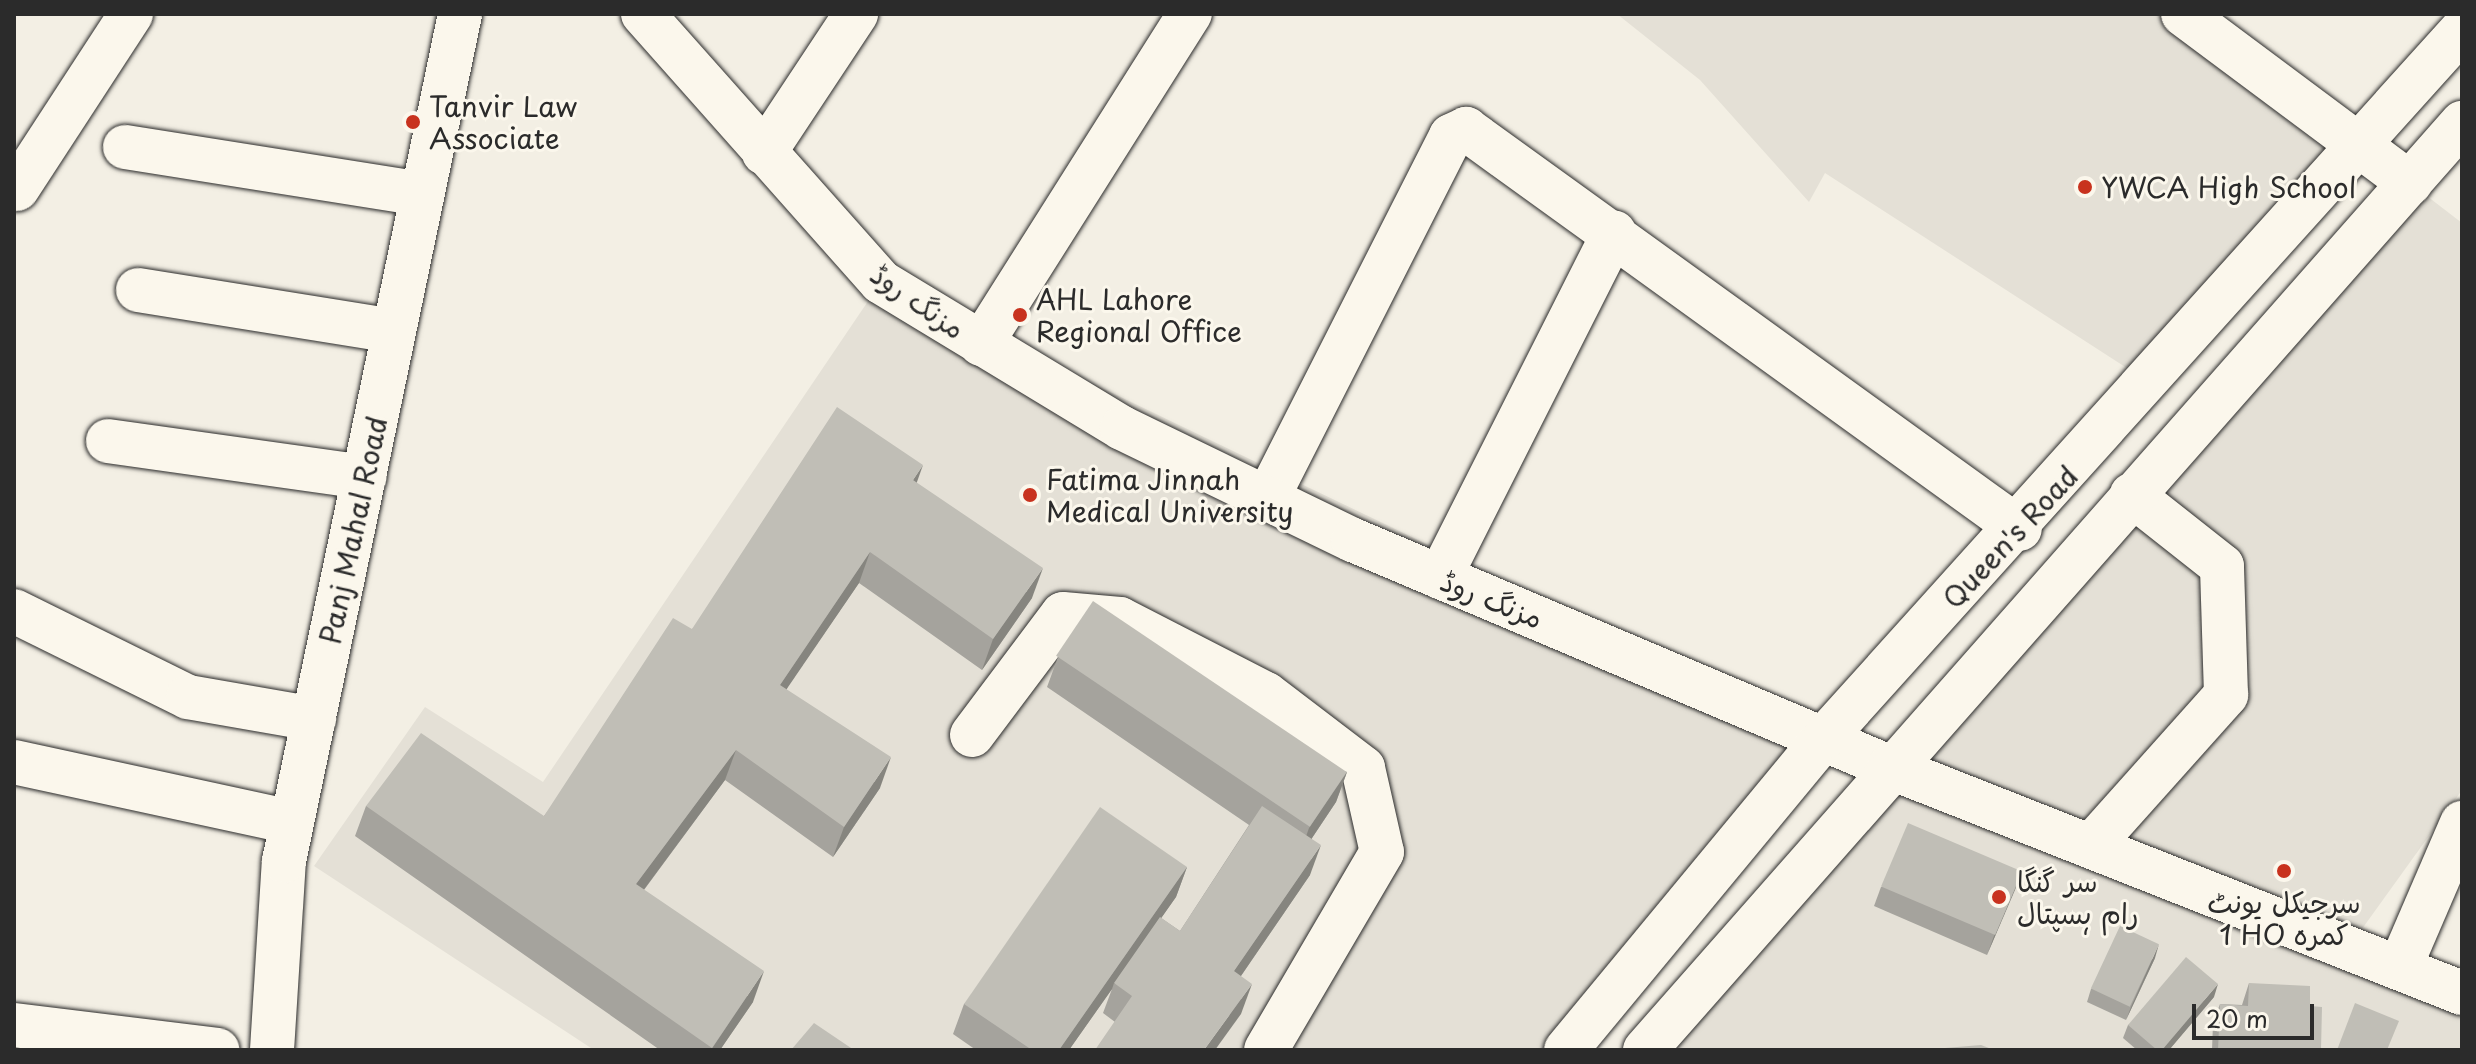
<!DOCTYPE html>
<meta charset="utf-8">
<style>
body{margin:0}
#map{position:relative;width:2476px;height:1064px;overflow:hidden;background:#f3efe4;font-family:"Playpen Sans","Playpen Sans Arabic",sans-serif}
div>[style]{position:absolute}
.built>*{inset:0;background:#e4e0d6}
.roads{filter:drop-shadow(0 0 2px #2b2b2b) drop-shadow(0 0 2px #2b2b2b)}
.minor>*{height:44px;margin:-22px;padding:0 22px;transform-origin:22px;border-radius:22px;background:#fbf7ec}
.major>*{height:44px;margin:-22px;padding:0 22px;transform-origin:22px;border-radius:22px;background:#fbf7ec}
.wall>*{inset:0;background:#a5a39d}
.shaded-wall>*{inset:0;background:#86857f}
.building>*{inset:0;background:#c0beb6;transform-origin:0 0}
.dots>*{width:22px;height:22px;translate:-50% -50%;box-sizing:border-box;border:4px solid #fbf7ec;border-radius:50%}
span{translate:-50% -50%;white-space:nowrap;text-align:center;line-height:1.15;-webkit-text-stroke:6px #fbf7ec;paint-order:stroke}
.poi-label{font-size:28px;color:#2b2b2b}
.left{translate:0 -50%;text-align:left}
.street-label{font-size:28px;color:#2b2b2b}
.frame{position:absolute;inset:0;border:16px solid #2b2b2b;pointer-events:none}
.scale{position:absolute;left:2192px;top:1004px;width:122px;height:36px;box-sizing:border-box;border:4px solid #2b2b2b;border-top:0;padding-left:10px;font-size:24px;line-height:28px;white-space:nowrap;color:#2b2b2b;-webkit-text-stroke:6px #fbf7ec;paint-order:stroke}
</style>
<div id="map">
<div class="built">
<i style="clip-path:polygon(1617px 14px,2185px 14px,2359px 147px,2150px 383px,1825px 173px,1809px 202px,1700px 80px)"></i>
<i style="clip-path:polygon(2410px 183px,2462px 223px,2462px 790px,2349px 947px,2462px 993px,2462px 1050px,1647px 1050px)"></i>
<i style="clip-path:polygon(881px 282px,1826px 736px,1566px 1050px,594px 1050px,314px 866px,425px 707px,543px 782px)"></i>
</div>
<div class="roads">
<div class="minor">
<i style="left:2183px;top:14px;width:283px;rotate:36.7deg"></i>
<i style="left:125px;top:147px;width:301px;rotate:9deg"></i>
<i style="left:764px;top:153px;width:167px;rotate:-56.5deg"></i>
<i style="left:17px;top:189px;width:209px;rotate:-56.9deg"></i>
<i style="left:138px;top:290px;width:259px;rotate:9.1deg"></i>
<i style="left:981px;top:344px;width:391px;rotate:-57.7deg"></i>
<i style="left:108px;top:441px;width:259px;rotate:8deg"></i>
<i style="left:1267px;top:499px;width:407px;rotate:-63.1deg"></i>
<i style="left:1451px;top:136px;width:17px;rotate:-25deg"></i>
<i style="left:1466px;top:129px;width:683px;rotate:35.83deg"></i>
<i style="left:1440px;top:577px;width:386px;rotate:-63.2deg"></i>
<i style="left:14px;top:611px;width:194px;rotate:26.3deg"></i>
<i style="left:188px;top:697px;width:128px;rotate:9.9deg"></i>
<i style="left:972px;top:735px;width:151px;rotate:-53.1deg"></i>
<i style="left:1063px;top:614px;width:57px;rotate:5deg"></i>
<i style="left:1120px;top:619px;width:164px;rotate:27.2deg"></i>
<i style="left:1266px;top:694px;width:122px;rotate:37.3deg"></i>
<i style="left:1363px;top:768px;width:86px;rotate:77.3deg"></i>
<i style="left:1382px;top:852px;width:229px;rotate:120.4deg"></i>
<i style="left:14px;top:762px;width:284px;rotate:12.2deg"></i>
<i style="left:2091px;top:846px;width:203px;rotate:-48.2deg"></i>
<i style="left:2226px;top:695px;width:129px;rotate:-91.8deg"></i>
<i style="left:2222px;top:566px;width:115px;rotate:-141.7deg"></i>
<i style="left:2400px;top:967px;width:157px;rotate:-66.7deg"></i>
<i style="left:14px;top:1025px;width:205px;rotate:7deg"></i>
<i style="left:272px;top:1050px;width:189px;rotate:-86.4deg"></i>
<i style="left:284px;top:861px;width:865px;rotate:-78.26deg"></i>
</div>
<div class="major">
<i style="left:643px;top:14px;width:358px;rotate:48.4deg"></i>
<i style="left:881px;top:282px;width:282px;rotate:31.2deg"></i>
<i style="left:1122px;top:428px;width:257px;rotate:25.9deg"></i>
<i style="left:1353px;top:540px;width:582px;rotate:22.95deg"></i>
<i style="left:1889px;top:767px;width:616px;rotate:21.53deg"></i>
<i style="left:1566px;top:1050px;width:408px;rotate:-50.4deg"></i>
<i style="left:1826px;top:736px;width:950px;rotate:-47.99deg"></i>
<i style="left:1645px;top:1050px;width:1236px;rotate:-48.61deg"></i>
</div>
</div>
<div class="wall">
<i style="clip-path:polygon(916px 483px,1032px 598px,982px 670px,859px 583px,786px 689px,880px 788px,833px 857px,725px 780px,644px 890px,753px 1002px,720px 1050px,660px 1050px,355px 836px,366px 806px,544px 816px,692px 629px)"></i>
<i style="clip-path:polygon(1058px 657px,1347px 772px,1336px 802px,1312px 838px,1310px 875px,1241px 976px,1241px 1014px,1115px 1022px,1103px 1013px,1112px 989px,1069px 1050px,976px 1050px,953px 1034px,964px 1004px,1187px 867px,1176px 897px,1161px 918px,1180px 931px,1249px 825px,1047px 687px)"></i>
<i style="clip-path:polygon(2022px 872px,1987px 955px,1874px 906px,1881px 887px)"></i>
<i style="clip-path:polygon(2155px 958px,2126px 1020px,2087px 1002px,2091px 989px)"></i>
<i style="clip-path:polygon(2249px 983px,2321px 1050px,2212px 1050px,2213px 1023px,2220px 1004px,2242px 1005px)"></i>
<i style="clip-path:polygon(2214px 997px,2169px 1050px,2137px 1050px,2123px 1038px,2128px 1025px)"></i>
</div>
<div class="shaded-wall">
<i style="clip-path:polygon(923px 465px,912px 496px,913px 480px)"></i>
<i style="clip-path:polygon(870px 552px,859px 583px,769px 715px,780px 685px)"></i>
<i style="clip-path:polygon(1043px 568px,1032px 598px,982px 670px,993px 639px)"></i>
<i style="clip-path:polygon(736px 750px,725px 780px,625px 915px,636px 884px)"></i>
<i style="clip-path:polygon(891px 757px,880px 788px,833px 857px,844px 827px)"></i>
<i style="clip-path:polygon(1347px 772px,1336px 802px,1298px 859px,1309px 828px)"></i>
<i style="clip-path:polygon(1321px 845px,1310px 875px,1223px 1002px,1234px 971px)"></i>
<i style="clip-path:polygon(1187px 867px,1176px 897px,1115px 984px,1114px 983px,1112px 989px,1069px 1050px,1059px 1050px)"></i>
<i style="clip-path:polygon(2022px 872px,2015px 890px,1987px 955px,1994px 936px)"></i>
<i style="clip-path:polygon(2159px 944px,2155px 958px,2126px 1020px,2131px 1007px)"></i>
<i style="clip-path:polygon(764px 971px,753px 1002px,720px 1050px,711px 1050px)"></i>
<i style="clip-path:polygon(1252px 984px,1241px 1014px,1215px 1050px,1204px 1050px)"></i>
<i style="clip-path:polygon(2218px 984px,2214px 997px,2169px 1050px,2162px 1050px)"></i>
</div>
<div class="building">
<i style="clip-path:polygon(837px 407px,923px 465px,913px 480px,1043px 568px,993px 639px,870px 552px,780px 685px,891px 757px,844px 827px,736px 750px,636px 884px,764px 971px,712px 1048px,366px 806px,421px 733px,544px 816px,673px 618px,692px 629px)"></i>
<i style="left:1093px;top:601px;width:306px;height:66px;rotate:34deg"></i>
<i style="clip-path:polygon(1262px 806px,1321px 845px,1234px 971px,1252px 984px,1204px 1050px,1095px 1050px,1132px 996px,1114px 983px,1160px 917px,1180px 931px)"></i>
<i style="clip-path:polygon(1100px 807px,1187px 867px,1059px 1050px,1032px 1050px,964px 1004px)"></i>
<i style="left:1908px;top:823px;width:124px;height:69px;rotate:23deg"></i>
<i style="left:2120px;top:926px;width:43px;height:69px;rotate:25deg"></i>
<i style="clip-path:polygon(2186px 957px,2218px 984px,2162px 1050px,2157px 1050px,2128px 1025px)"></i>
<i style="clip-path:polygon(2249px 983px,2310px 986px,2310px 1006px,2322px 1007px,2321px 1050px,2218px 1050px,2220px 1004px,2248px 1006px)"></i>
<i style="clip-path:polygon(2355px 1003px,2399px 1021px,2387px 1050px,2337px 1050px)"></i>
<i style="clip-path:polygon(814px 1023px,854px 1050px,791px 1050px)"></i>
<i style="clip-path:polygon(1981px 1045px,1994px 1050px,1942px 1050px,1945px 1048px)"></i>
</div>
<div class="dots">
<i style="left:413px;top:122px;background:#c8321e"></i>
<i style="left:2085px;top:187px;background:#c8321e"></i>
<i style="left:1020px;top:315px;background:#c8321e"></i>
<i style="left:1030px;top:495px;background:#c8321e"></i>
<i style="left:2284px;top:871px;background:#c8321e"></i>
<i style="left:1999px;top:897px;background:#c8321e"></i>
</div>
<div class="poi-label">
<span class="left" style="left:429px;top:122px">Tanvir Law<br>Associate</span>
<span class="left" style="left:2101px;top:187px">YWCA High School</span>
<span class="left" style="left:1036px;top:315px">AHL Lahore<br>Regional Office</span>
<span class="left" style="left:1046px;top:495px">Fatima Jinnah<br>Medical University</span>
<span class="left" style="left:2017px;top:897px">سر گنگا<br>رام ہسپتال</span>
<span style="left:2284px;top:918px">سرجیکل یونٹ<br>1 HO کمرہ</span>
</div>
<div class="street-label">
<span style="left:918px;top:301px;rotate:35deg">مزنگ روڈ</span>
<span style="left:353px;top:530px;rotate:-78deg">Panj Mahal Road</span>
<span style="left:2010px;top:537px;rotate:-47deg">Queen's Road</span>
<span style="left:1492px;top:599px;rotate:22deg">مزنگ روڈ</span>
</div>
<div class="frame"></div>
<div class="scale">20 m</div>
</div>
